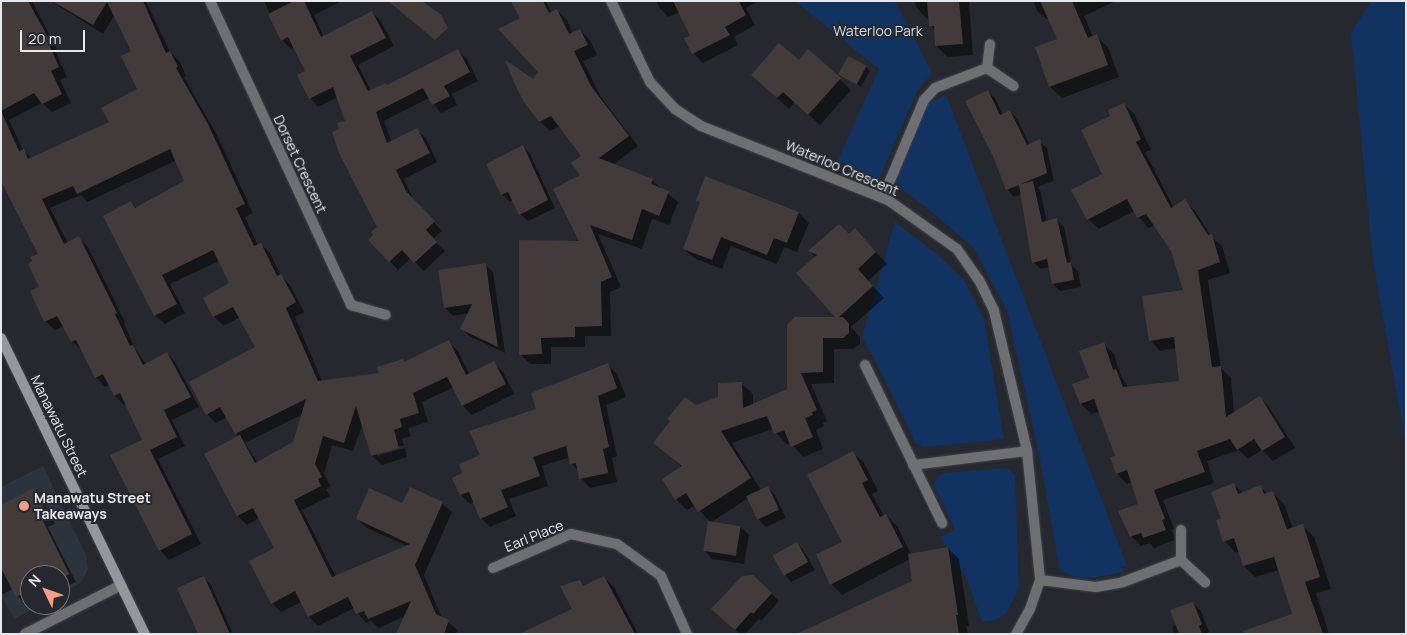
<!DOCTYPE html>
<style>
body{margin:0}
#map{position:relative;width:1407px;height:635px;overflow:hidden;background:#25292f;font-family:Manrope,sans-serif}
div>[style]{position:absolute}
.built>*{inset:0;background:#2b333e}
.green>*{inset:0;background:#123261}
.shadow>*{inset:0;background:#0007}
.building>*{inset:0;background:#433b39;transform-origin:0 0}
.roads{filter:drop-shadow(0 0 1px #404449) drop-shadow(0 0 1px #404449)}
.street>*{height:10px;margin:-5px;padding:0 5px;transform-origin:5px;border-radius:5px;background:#6d6f73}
.secondary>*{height:10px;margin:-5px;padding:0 5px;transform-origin:5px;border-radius:5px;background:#94979c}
.dots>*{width:14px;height:14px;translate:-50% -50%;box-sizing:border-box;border:2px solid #25292f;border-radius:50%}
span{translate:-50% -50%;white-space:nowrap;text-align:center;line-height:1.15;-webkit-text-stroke:4px #25292f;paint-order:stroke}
.park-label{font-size:14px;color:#cfddf1}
.street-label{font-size:14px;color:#e5e8ec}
.poi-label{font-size:14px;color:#e5e8ec;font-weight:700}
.left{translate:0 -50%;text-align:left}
.frame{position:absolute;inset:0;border:2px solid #e5e8ec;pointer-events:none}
.north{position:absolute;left:20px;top:565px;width:50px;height:50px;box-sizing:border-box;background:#25292f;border:1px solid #72757b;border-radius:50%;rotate:312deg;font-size:14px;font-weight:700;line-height:20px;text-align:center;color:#e5e8ec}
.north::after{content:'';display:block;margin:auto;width:18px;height:22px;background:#f49e88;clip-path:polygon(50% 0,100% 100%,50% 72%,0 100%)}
.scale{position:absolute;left:20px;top:30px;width:65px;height:22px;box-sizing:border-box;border:2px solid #e5e8ec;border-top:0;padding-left:6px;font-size:15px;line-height:18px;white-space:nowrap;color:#e5e8ec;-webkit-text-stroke:4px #25292f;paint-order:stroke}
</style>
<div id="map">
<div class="built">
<i style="clip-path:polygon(43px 466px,86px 555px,88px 569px,81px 583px,60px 594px,60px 575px,30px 575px,30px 605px,40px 605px,14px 619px,1px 595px,1px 487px)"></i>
</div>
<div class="green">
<i style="clip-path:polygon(795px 1px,895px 1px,932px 73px,917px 91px,879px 179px,837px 162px,879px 69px)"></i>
<i style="clip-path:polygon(1371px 1px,1406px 1px,1406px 447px,1373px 260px,1351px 33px)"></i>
<i style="clip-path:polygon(946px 95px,1127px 566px,1121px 567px,1124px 572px,1091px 578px,1076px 577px,1060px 571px,1039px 454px,1007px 310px,973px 247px,925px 206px,894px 184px,928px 104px)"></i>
<i style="clip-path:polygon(895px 222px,939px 256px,964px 280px,984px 319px,1004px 439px,924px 447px,916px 443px,873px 356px,862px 338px)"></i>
<i style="clip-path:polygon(1007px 468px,1015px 475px,1019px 588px,1006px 613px,995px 620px,982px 622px,967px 579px,940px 537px,955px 530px,934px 484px,937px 477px,944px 473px)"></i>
</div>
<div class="shadow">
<i style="clip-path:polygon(evenodd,1px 1px,32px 1px,57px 49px,55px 50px,67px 77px,60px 80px,71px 103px,52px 112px,42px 103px,9px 120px,23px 150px,32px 158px,110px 122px,139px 90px,133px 51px,115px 14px,103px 34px,51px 1px,146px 1px,170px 52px,180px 62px,186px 76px,184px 77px,217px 135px,253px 213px,245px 217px,258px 246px,261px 244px,270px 253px,281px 276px,290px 285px,304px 312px,295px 317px,322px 381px,380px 374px,403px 360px,405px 363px,449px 342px,458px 351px,470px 375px,494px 363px,503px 372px,514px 394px,472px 415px,463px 406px,454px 387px,422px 402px,428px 422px,408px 428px,411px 436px,402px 439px,404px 445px,377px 453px,377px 456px,405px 448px,407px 457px,382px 465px,372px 456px,363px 423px,353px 451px,332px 445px,324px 474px,331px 487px,326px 489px,330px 496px,302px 510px,336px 577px,407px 546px,367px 528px,357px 519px,403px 505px,442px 503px,452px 512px,424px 575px,442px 618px,458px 630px,456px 634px,398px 634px,405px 616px,379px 628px,371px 621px,366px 623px,354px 608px,318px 626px,309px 617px,301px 602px,281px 612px,272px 603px,275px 549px,259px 518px,247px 525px,238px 516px,206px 455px,239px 437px,227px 417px,216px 423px,207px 414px,257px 348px,240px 317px,224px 326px,214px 317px,204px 298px,230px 284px,219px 261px,170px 284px,185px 313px,165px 324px,155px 315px,131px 202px,137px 208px,186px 181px,177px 160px,87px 202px,81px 195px,50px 208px,68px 243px,78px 238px,88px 247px,125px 322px,124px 323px,135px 348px,146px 364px,167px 353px,176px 363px,199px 407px,172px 420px,185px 446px,158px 459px,201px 544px,169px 560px,160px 550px,144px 440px,126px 404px,124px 405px,115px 396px,109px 385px,105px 387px,96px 377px,82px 350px,72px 342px,64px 326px,55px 330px,45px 321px,40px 287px,40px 254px,1px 176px,1px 1px,303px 414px,294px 442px,258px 463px,245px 443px,303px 414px)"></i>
<i style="clip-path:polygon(264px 1px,342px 1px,314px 15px,324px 37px,372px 12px,381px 21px,394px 46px,358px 65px,371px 91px,388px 86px,458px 51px,467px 59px,478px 81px,452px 94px,457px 105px,441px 113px,429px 98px,384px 121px,392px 143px,417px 130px,426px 138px,437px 162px,404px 179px,414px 201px,442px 231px,433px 239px,445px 251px,424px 271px,411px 258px,398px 270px,370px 240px,379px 227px,341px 130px,347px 121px,338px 97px,318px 107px,310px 98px,306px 72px,294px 47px,291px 49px,282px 40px)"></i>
<i style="clip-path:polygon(512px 1px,546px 1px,552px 13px,557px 10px,567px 20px,573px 34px,580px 30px,590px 40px,597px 55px,583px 61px,601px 97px,638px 146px,613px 165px,652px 180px,678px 202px,669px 225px,652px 219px,642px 249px,598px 234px,621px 287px,610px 292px,611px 336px,585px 336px,585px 347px,551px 347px,551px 364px,530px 364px,520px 354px,581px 242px,583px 156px,560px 126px,550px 131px,540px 121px,533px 81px,540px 72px,521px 19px)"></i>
<i style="clip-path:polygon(656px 1px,759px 1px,746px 8px,755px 25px,734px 37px,738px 45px,703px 63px,694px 54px,686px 39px,691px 36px,680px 12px,668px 17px,659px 7px)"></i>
<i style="clip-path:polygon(915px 1px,969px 1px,973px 55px,948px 57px,936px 46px,935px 30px,930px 25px,930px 18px,927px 19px,916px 7px)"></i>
<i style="clip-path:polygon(1033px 1px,1116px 1px,1084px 16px,1093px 37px,1096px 36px,1108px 47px,1119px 77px,1062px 98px,1050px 87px,1036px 48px,1059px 39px,1052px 23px,1038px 12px)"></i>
<i style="clip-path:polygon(799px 62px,840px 79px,851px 90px,820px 125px,795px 102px,789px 109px,752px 75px)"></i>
<i style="clip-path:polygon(866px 67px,870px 71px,861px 87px,840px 73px)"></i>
<i style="clip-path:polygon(988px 91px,995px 98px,1003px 115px,1010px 111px,1017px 119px,1030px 145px,1039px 141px,1047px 148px,1054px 181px,1037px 187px,1040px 190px,1047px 222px,1057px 220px,1064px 227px,1072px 266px,1078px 271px,1081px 287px,1060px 291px,1053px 284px,1050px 267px,1041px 269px,1033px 262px,1022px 194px,1014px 197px,1007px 189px)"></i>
<i style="clip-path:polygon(1124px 104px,1134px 114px,1151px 150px,1145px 152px,1174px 208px,1185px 201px,1195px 211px,1211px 236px,1222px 246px,1230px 273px,1208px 280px,1221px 368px,1231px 378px,1234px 413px,1260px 398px,1270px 408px,1295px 448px,1273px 461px,1262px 450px,1248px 459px,1239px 450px,1207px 461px,1214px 483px,1163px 500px,1174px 529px,1172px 530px,1175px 540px,1154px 548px,1150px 543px,1141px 546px,1131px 536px,1139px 505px,1132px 482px,1127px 484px,1117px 474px,1117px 457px,1100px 411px,1091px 414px,1081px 404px,1103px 344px,1114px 354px,1121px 376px,1129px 388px,1180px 383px,1177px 348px,1160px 351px,1150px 340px,1184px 291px,1172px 251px,1155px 225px,1148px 228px,1134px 211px,1099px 229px,1088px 219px,1104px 174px,1112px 117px)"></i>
<i style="clip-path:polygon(523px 146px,530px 154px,555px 208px,528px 221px,520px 214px,513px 200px,510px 202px,502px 194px)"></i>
<i style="clip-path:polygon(706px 178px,799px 213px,809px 223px,797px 252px,784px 247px,777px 264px,731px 246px,722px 269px,694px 258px,684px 249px,701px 204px,698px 200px)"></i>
<i style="clip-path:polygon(849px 235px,866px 241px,887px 264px,868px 281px,884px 298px,851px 327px,860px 337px,860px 344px,854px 349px,834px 349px,834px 383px,811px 384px,827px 421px,823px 423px,824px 426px,816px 430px,823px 449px,803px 457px,791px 443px,787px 445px,773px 429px,732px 443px,761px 490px,767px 487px,775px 495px,786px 518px,766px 527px,758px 519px,748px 498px,710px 523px,741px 527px,749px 535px,744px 564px,712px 559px,705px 551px,709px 521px,695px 505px,687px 510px,676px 499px,682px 467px,655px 443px,696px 406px,720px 398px,741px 383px,753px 394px,753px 405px,788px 390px,788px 326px,838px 318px,816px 258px,810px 251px)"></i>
<i style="clip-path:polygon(485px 264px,493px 272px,505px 353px,469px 336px,461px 328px,469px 313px,453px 316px,445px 308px,440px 271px)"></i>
<i style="clip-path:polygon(608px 365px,617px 374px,626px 397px,606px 405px,617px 456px,612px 458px,617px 482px,590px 488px,581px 478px,579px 471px,571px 463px,570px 457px,542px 466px,548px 486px,509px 499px,516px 516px,490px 527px,481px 518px,474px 502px,470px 504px,461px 495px,464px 474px,481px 456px,538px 410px)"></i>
<i style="clip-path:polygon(853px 453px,864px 463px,878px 491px,872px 494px,884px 516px,886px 515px,897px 526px,911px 554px,948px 548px,959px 559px,969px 626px,966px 626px,968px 634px,813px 634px,913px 582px,910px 559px,842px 595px,831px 584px,843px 542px)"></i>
<i style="clip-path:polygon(1234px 485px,1243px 493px,1260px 487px,1268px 494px,1272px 492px,1284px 504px,1293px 528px,1302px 525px,1314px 537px,1331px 589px,1316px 593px,1329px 634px,1269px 634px,1294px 615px,1279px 570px,1255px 577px,1244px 566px,1239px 551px,1236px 553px,1225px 541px,1222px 519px)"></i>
<i style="clip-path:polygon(34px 490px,42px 498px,55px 524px,48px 527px,76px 582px,60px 590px,60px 575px,30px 575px,30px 601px,24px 604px,13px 589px,1px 595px,1px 506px)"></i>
<i style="clip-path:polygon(797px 543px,804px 551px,815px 570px,791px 582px,784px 574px)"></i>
<i style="clip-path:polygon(203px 577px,211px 585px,232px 632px,229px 634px)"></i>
<i style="clip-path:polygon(604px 577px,614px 587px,638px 634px,548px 634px,574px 609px,580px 582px,585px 587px)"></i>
<i style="clip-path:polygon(772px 594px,779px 601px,761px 621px,759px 619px,745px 634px,740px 634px,720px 616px)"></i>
<i style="clip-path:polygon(1193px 603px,1201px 611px,1209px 632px,1206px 634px,1174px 634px,1172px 627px,1177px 625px)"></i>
</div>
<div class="building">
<i style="clip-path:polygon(1px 1px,28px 1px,49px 39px,47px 40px,59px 67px,51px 71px,62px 94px,42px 104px,34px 93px,1px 111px)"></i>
<i style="clip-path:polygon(52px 1px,143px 1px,166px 53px,170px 51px,178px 67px,176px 68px,208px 124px,245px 204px,236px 208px,254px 246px,261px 243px,277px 276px,281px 274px,296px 302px,286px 308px,318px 381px,379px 373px,377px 367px,403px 359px,404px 362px,449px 340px,466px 375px,494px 361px,506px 384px,462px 406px,447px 377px,413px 393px,419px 413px,400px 419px,402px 427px,394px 430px,399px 448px,371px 456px,356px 406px,344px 443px,323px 436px,315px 464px,322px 477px,318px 479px,321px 486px,294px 500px,332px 577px,410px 544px,356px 519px,369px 488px,402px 503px,410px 487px,443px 502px,415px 565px,436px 614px,449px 620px,444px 634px,396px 634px,411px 601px,368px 619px,364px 611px,356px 614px,348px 597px,308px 617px,295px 591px,271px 604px,249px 561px,274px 548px,253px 508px,237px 516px,204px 454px,240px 435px,255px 463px,293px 442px,306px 399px,235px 434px,220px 407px,206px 415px,189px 382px,255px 347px,233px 307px,213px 317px,203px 298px,229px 283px,213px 250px,162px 275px,177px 304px,154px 316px,103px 216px,131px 201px,135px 208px,184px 181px,170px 149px,77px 194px,73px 186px,42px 199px,64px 244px,79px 236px,117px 313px,115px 314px,130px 346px,133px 345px,143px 365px,167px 352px,191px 397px,164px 410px,177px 437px,150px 450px,192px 534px,159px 551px,110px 455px,142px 440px,120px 393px,114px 396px,103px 374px,95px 378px,76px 340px,71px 342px,57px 316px,44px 322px,30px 291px,39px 287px,28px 264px,32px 261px,30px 257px,38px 254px,1px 181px,1px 111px,19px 151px,24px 149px,28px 159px,109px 122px,101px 108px,137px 89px,121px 56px,131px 51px,107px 2px,93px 25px)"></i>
<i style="clip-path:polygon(294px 1px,304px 1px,321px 37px,372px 11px,386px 38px,350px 56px,368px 91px,386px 83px,387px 85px,458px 49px,470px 72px,444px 86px,450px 96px,432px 105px,423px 88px,376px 112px,387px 143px,417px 128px,430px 153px,396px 170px,406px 191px,435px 221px,426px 230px,437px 242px,414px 263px,402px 250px,389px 262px,368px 240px,373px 235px,371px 232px,377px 227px,339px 153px,332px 132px,339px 129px,337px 123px,345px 121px,333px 87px,309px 99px,297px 75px,305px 71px,288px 37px,281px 41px,268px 14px)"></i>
<i style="clip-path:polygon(388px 1px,422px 1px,441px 15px,448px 28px,435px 40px)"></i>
<i style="clip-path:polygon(511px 1px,543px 1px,549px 13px,557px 9px,569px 34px,580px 29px,588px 45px,574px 51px,591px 86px,629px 136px,599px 158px,653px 179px,651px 184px,669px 191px,659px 216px,642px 209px,632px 240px,590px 225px,612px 277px,601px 282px,602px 326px,575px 327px,575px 337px,541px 338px,542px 354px,519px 355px,519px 240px,579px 241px,553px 189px,580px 175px,571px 163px,581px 156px,551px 116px,539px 122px,524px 102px,514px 83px,505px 60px,533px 79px,538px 72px,498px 29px,520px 18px)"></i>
<i style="clip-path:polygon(673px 1px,739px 1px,746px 15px,725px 27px,730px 35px,692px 54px,684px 38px,690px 36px)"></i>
<i style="clip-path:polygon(927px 1px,959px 1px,963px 44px,935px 46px,934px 26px,929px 26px)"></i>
<i style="clip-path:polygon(1040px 1px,1072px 1px,1088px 38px,1097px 34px,1108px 65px,1049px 87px,1035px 47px,1057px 39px)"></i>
<i style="clip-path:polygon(779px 43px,799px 60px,808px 49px,841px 78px,808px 115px,783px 92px,777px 98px,751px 75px)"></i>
<i style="left:848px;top:56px;width:21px;height:21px;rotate:28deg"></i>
<i style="clip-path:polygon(988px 90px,1000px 115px,1010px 110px,1027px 145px,1040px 139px,1047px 173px,1021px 184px,1033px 181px,1042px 222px,1057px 218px,1067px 263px,1071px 262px,1074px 280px,1052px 284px,1047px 259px,1032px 263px,1019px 185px,1006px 190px,993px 156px,965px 101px)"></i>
<i style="clip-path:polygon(1124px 103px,1141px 139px,1136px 142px,1171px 208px,1185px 199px,1208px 235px,1212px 234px,1220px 262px,1198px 270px,1212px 367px,1221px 366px,1226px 417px,1260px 396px,1285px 437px,1262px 451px,1254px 439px,1237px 450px,1230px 439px,1197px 451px,1205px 472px,1154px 490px,1165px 519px,1162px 520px,1166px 530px,1143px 538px,1141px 533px,1130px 537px,1118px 511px,1138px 504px,1127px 470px,1116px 474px,1110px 457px,1115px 456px,1094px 399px,1080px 404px,1072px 384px,1089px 378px,1079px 351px,1104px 342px,1113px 370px,1116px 369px,1123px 387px,1179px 381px,1174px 337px,1149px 341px,1142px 296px,1183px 290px,1171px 251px,1146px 214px,1137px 218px,1127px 199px,1087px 220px,1071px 190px,1102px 174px,1081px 130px,1110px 116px,1108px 110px)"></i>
<i style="clip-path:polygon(523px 145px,548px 200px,519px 215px,508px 192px,501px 195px,486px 164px)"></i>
<i style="clip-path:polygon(705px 176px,799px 212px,787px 243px,774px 238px,767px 255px,721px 237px,712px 260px,683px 249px,700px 202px,696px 201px)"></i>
<i style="clip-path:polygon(839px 224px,849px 234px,855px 228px,876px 252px,858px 269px,873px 286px,839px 317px,843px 317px,849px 324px,849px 333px,843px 338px,823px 338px,823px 372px,801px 373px,817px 410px,812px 412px,813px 415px,805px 418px,813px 437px,791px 447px,784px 430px,774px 434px,767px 416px,721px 431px,751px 478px,698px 512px,686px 493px,675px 500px,662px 479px,682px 466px,653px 443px,670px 421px,667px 419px,685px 397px,696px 405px,718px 397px,718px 383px,742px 382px,743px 408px,787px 389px,787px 325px,795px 317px,835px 317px,796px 273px,817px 255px,808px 251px)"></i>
<i style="clip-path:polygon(486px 263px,489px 287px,498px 347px,460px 329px,472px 304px,444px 308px,438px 270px)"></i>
<i style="clip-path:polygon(608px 363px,617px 388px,598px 396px,609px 447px,603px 449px,608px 473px,579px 479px,576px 463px,570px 464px,566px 446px,533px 457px,540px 476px,501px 490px,508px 507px,480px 519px,469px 492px,460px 495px,452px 478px,462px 473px,459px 464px,480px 455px,469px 431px,536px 409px,531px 393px)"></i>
<i style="clip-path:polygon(853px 451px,868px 480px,862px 483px,880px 517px,886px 514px,903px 547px,830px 585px,816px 554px,842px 542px,807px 475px)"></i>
<i style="clip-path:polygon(1234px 483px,1238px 494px,1261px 485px,1264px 494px,1273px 491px,1287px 529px,1303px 524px,1320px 577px,1305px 582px,1323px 634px,1244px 634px,1243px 631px,1292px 614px,1274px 557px,1243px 566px,1234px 538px,1223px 542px,1216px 520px,1221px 519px,1211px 492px)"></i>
<i style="left:768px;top:486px;width:26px;height:24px;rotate:65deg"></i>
<i style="clip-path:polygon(34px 488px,48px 516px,42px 519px,69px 574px,60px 579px,60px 575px,30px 575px,30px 590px,16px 597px,1px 568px,1px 505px)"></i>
<i style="left:708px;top:521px;width:33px;height:30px;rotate:9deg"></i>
<i style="left:797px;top:542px;width:23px;height:28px;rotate:61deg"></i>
<i style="clip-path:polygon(948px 547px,958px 615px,956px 615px,959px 634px,796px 634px,912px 581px,908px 554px)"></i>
<i style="clip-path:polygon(753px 575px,772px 593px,753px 614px,751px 612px,735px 630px,711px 609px,742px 576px)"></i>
<i style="clip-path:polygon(204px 576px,230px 634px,198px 634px,177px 588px)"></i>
<i style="clip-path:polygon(604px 576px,635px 634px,519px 634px,572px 609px,560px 586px,580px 580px,583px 586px)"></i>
<i style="clip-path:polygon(1193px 602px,1202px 624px,1199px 626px,1202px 634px,1179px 634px,1170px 610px)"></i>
</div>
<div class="roads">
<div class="street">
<i style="left:210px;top:1px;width:335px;rotate:65.1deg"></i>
<i style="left:351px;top:305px;width:36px;rotate:16deg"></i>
<i style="left:611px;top:1px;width:90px;rotate:64.3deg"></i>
<i style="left:650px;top:82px;width:37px;rotate:47deg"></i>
<i style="left:675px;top:109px;width:31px;rotate:33deg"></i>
<i style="left:701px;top:126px;width:201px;rotate:21.6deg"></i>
<i style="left:888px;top:200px;width:85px;rotate:35.4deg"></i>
<i style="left:957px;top:249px;width:38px;rotate:55deg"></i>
<i style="left:979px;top:280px;width:34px;rotate:64deg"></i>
<i style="left:994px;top:311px;width:144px;rotate:76.7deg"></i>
<i style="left:1027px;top:451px;width:130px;rotate:84.2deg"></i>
<i style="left:1040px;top:580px;width:31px;rotate:109deg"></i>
<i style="left:1030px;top:609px;width:29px;rotate:119deg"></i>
<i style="left:987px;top:68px;width:32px;rotate:34deg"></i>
<i style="left:883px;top:197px;width:105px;rotate:-67.1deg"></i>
<i style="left:924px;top:100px;width:16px;rotate:-47deg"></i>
<i style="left:935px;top:88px;width:56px;rotate:-21deg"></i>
<i style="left:987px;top:68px;width:24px;rotate:-83deg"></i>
<i style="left:865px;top:365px;width:176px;rotate:64deg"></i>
<i style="left:913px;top:465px;width:115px;rotate:-7deg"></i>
<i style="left:1181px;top:560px;width:33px;rotate:43deg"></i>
<i style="left:493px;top:568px;width:85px;rotate:-23.6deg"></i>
<i style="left:571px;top:534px;width:47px;rotate:12.3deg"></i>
<i style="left:617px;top:544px;width:54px;rotate:36deg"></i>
<i style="left:661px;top:576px;width:64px;rotate:65.9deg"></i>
<i style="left:1040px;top:580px;width:56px;rotate:7.1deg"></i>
<i style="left:1096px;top:587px;width:27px;rotate:-10deg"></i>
<i style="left:1123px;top:582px;width:62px;rotate:-20.8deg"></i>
<i style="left:1181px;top:560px;width:30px;rotate:-90deg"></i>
<i style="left:25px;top:634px;width:108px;rotate:-27deg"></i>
</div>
<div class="secondary">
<i style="left:1px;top:338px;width:329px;rotate:64.1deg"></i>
</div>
</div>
<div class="dots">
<i style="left:24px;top:506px;background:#f49e88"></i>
</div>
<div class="park-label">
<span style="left:878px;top:31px">Waterloo Park</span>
</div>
<div class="street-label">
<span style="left:300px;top:164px;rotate:65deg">Dorset Crescent</span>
<span style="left:842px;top:168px;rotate:23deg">Waterloo Crescent</span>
<span style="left:59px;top:426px;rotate:64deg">Manawatu Street</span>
<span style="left:534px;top:536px;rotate:-22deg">Earl Place</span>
</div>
<div class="poi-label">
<span class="left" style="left:34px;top:506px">Manawatu Street<br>Takeaways</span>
</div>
<div class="frame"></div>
<div class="north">N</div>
<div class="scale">20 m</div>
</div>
